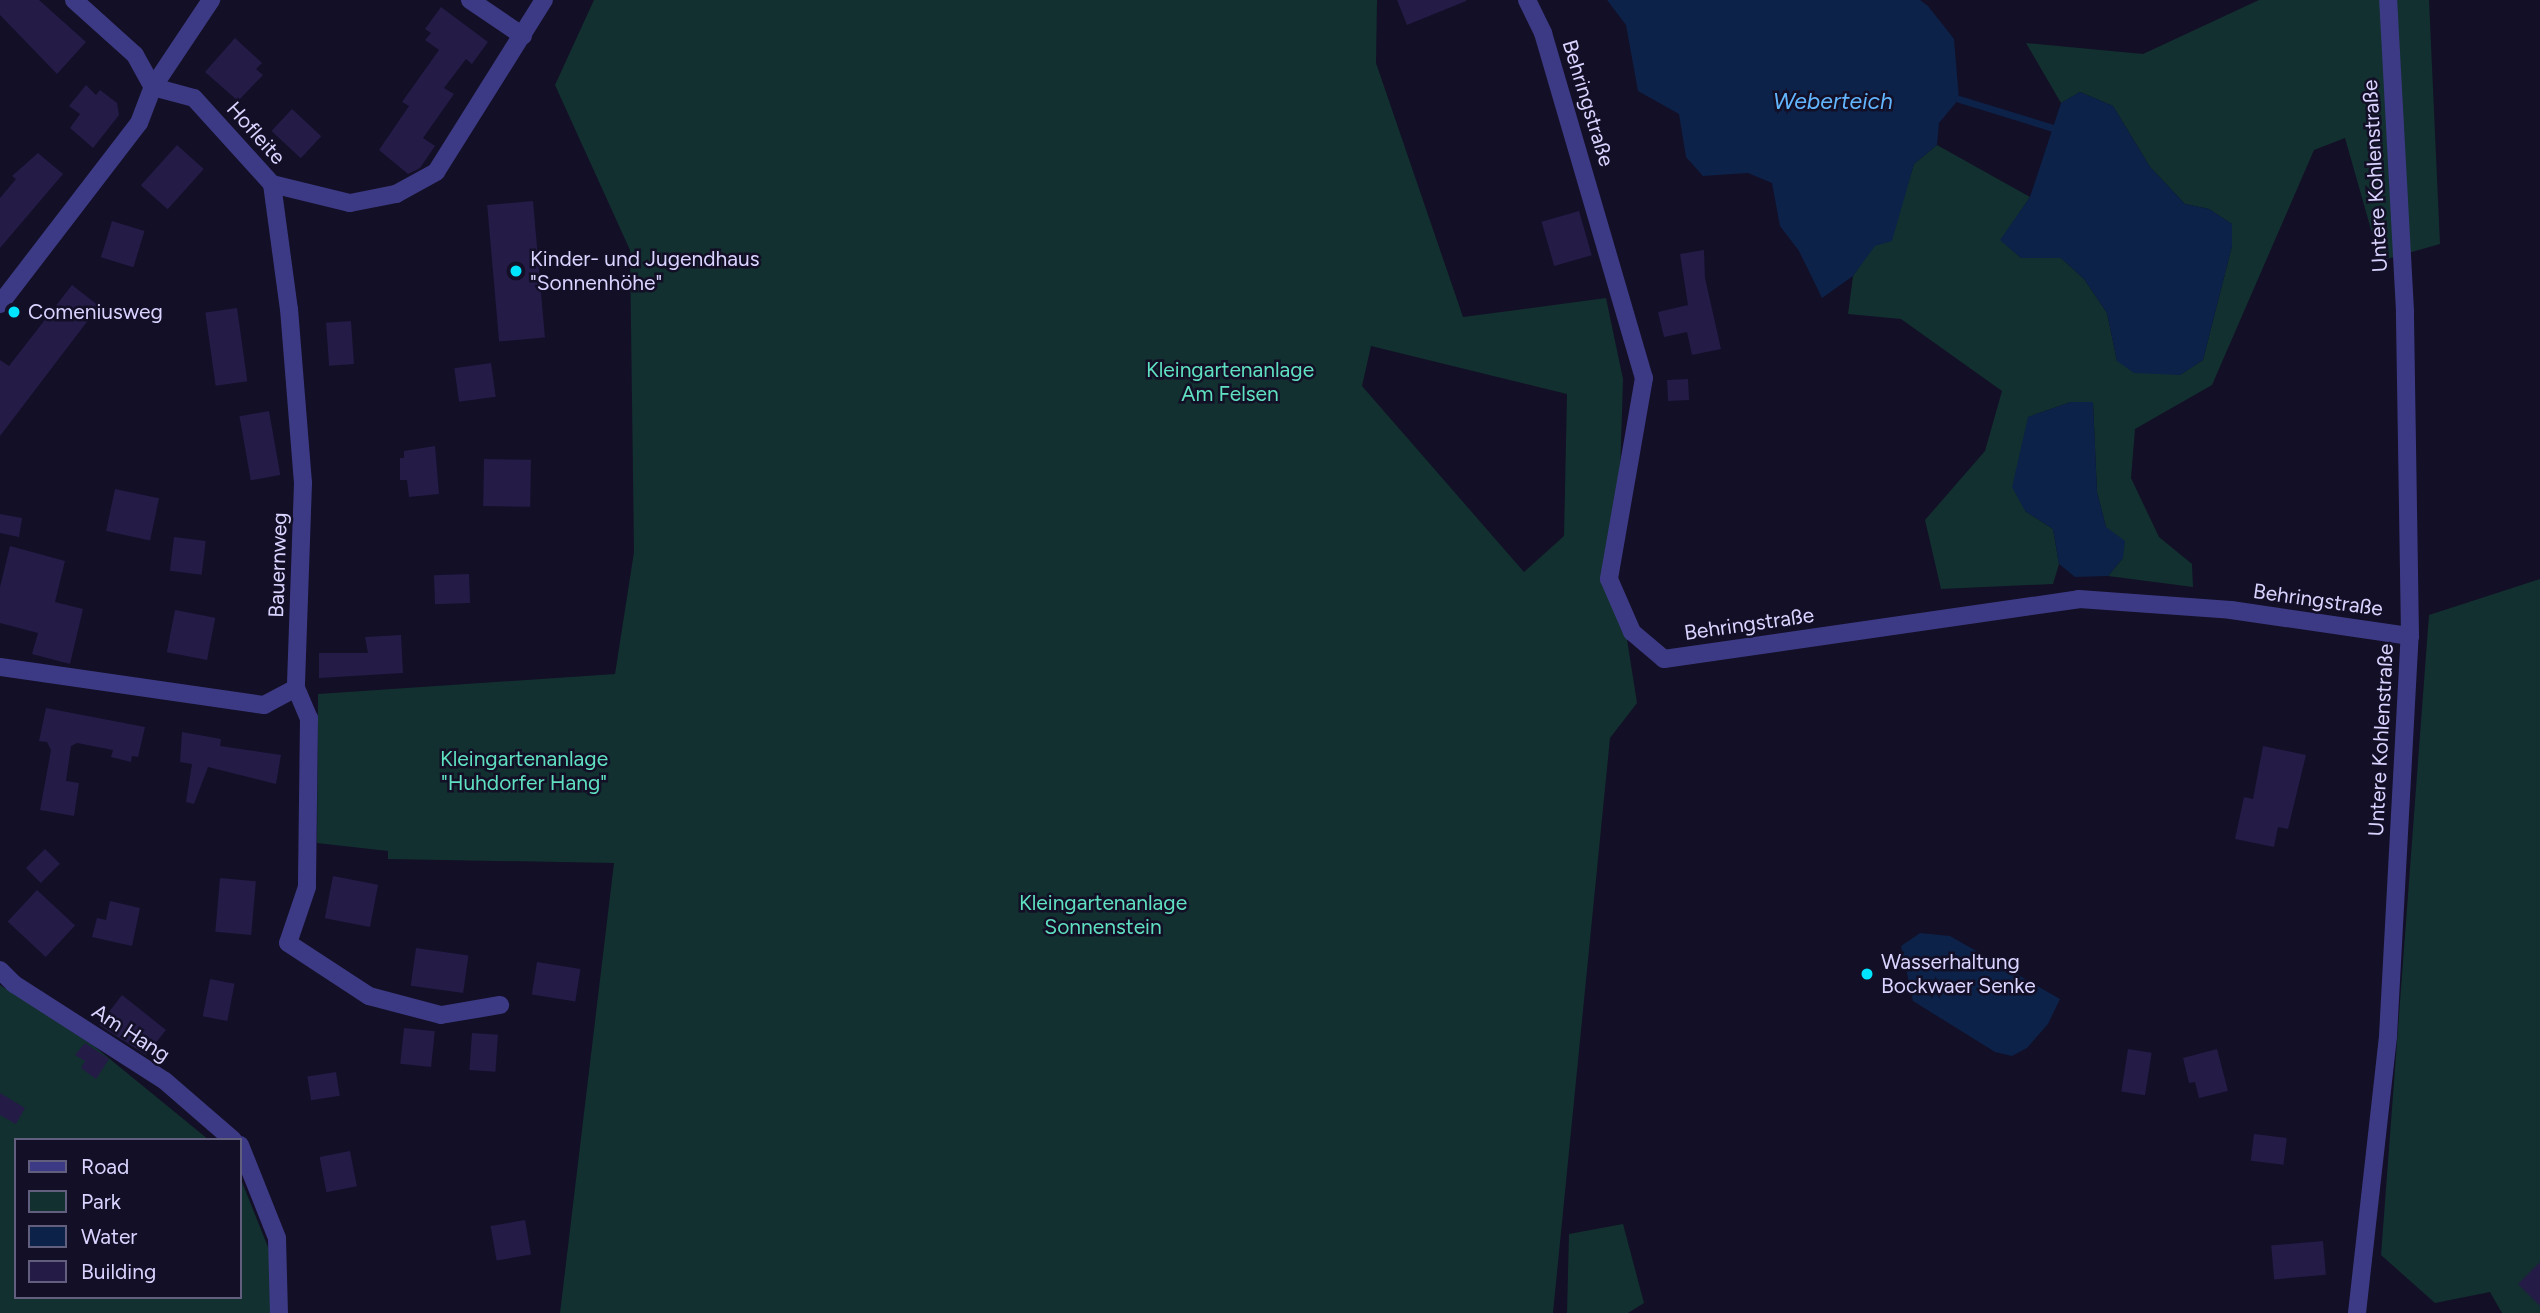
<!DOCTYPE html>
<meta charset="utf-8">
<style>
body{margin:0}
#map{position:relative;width:2540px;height:1313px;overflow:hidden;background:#130f26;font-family:Figtree,sans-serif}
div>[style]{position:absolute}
.green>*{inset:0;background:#12302f}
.water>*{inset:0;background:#0c2248}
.stream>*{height:7px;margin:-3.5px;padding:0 3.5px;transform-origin:3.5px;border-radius:3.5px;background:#0c2248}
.building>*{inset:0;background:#241b47;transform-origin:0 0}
.street>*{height:18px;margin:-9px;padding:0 9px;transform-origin:9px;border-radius:9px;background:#3d3a85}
.dots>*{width:19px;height:19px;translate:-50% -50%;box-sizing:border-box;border:4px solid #130f26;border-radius:50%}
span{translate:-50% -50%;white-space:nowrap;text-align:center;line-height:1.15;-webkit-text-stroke:5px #130f26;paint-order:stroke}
.street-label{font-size:21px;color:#d9d4ff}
.poi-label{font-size:21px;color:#d9d4ff}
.left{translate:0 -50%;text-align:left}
.park-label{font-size:21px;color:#5fe0c0}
.water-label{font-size:23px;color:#62b6ff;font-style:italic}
.legend{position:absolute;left:14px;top:1138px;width:228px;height:161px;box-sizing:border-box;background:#130f26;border:2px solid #625e7d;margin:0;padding:9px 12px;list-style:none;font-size:21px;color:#d9d4ff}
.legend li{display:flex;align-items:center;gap:14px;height:35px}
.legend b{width:35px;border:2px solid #625e7d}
</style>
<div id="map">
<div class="green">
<i style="clip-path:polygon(evenodd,594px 0,1377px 0,1376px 63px,1463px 317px,1606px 298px,1623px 379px,1617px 576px,1637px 703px,1610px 738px,1553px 1313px,560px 1313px,614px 863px,388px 859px,388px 851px,317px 843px,318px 694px,615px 674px,634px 552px,630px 250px,555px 85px,594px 0,1371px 346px,1567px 394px,1564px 536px,1524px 572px,1362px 386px,1371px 346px)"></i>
<i style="clip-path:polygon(2259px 0,2429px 0,2440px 244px,2380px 261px,2345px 138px,2314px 150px,2212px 385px,2135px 429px,2131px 478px,2159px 537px,2192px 564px,2193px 587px,2108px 576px,2123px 558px,2106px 527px,2097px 492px,2093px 403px,2071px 402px,2028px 417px,2025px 511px,2053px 529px,2059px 564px,2053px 584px,1941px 589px,1925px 520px,1985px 451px,2002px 391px,1901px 319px,1848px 314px,1853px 276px,1904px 197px,1914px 164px,1937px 145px,2030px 197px,2001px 240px,2021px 258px,2061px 258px,2084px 279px,2107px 313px,2117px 361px,2180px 375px,2203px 360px,2232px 246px,2232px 224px,2209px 209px,2185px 204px,2150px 167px,2113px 106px,2080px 92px,2061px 103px,2026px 43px,2143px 54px)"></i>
<i style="clip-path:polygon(2540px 579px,2540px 1313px,2502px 1313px,2490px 1292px,2435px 1303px,2381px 1255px,2429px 615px)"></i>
<i style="clip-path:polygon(0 985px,94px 1046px,209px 1140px,16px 1140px,16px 1297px,240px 1297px,240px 1177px,270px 1252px,272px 1313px,0 1313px)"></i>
<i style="clip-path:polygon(1623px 1224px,1644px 1303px,1628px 1313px,1567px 1313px,1569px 1234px)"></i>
</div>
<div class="water">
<i style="clip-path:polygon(1607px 0,1920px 0,1928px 6px,1954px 39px,1959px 99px,1939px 123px,1937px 145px,1914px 164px,1892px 241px,1875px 246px,1853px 276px,1822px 298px,1799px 251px,1780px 226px,1772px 183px,1748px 173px,1703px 176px,1686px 157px,1679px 114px,1638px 91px,1626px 25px)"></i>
<i style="clip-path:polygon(2080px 92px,2113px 106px,2150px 167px,2185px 204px,2209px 209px,2232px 224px,2232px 246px,2203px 360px,2180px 375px,2134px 373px,2117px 361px,2107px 313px,2084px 279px,2061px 258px,2021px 258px,2000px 240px,2030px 197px,2061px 103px)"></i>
<i style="clip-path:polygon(2071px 402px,2093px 402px,2097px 492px,2106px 527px,2125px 541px,2123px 558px,2108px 576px,2075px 577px,2059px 564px,2053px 529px,2025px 511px,2012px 487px,2028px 417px)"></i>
<i style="clip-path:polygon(1920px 933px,1950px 936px,2060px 999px,2048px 1024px,2027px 1048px,2012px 1056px,1995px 1052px,1913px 1001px,1901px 946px)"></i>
</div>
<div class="stream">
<i style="left:1959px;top:99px;width:98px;rotate:17.1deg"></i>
</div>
<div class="building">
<i style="clip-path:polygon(0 0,39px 0,86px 42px,57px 74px,0 15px)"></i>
<i style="clip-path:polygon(1397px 0,1466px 0,1466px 1px,1407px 25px)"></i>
<i style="clip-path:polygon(441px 7px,488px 42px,472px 64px,466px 59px,444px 88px,454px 94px,423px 138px,435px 146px,420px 168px,408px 174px,379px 150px,409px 106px,402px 102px,439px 50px,425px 40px,431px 33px,425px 29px)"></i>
<i style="clip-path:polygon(235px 38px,262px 63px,256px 69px,263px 75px,238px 101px,205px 72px)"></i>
<i style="clip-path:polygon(86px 85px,96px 95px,100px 90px,117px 103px,119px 115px,93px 148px,70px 128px,80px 114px,69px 106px)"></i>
<i style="left:292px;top:109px;width:40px;height:30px;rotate:43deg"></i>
<i style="left:177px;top:145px;width:36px;height:54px;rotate:42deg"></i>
<i style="clip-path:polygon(38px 153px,63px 174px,0 248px,0 198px,16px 179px,12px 176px)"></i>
<i style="left:533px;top:201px;width:137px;height:46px;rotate:85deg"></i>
<i style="left:1579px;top:211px;width:46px;height:39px;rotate:74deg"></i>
<i style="left:112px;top:221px;width:34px;height:38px;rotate:17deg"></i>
<i style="clip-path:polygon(1704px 250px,1705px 278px,1721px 349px,1692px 355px,1687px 332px,1664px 337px,1658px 312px,1688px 305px,1680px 254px)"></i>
<i style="clip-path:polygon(72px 285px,99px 306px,0 436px,0 360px,9px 366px)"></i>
<i style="left:237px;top:308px;width:74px;height:32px;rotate:82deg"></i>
<i style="left:351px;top:321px;width:43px;height:25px;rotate:86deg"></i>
<i style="left:491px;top:363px;width:34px;height:37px;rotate:82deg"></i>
<i style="left:1688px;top:379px;width:21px;height:21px;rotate:87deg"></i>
<i style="left:269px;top:411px;width:65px;height:30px;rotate:80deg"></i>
<i style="clip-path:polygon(435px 446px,439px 494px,409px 497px,407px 480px,400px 480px,400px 458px,404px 458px,404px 451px)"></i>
<i style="left:484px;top:459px;width:47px;height:47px;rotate:1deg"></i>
<i style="left:115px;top:489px;width:45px;height:43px;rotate:12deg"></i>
<i style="clip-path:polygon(0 514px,22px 518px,19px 537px,0 533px)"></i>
<i style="left:174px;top:537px;width:32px;height:34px;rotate:7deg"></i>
<i style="clip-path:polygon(10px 546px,65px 561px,55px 602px,83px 609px,70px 664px,32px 654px,38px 633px,0 623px,0 587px)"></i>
<i style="left:469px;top:574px;width:29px;height:35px;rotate:88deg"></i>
<i style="left:175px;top:610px;width:41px;height:43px;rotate:11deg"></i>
<i style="clip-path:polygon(401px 635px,403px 673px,319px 678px,319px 653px,368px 653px,365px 637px)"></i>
<i style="clip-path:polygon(46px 708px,145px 727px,138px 757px,132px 756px,131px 762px,111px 757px,113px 750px,77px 743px,71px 746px,66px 781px,79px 783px,74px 816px,40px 810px,51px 750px,47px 742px,39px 741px)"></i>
<i style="clip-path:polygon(182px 732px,221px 739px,220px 746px,281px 755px,276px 784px,208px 767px,194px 804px,186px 802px,192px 764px,180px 762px)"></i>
<i style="clip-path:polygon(2263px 746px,2306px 755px,2288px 829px,2278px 827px,2274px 847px,2235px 839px,2244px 797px,2253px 799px)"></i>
<i style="left:45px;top:849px;width:21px;height:27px;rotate:45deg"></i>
<i style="left:333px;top:876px;width:46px;height:43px;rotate:11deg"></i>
<i style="left:220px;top:878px;width:36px;height:54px;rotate:5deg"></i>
<i style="left:37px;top:890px;width:52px;height:43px;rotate:43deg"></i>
<i style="clip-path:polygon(110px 901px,140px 908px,132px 946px,92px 937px,97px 918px,106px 920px)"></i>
<i style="left:416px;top:948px;width:53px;height:38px;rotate:8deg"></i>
<i style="left:537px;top:962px;width:44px;height:33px;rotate:9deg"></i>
<i style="left:210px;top:979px;width:25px;height:38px;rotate:11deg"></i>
<i style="clip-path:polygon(122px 995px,166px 1030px,146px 1055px,99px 1025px)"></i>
<i style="left:404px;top:1028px;width:31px;height:36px;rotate:6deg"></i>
<i style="left:472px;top:1033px;width:26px;height:37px;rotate:4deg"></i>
<i style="clip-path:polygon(85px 1043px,109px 1059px,96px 1079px,81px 1068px,85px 1061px,75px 1055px)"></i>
<i style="left:2128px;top:1049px;width:24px;height:43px;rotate:9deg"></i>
<i style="clip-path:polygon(2217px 1049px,2228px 1091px,2199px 1098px,2195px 1082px,2189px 1083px,2183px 1058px)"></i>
<i style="left:336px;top:1072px;width:24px;height:29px;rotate:81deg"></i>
<i style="clip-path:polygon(0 1093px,25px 1108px,16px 1124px,0 1115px)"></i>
<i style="left:2254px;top:1134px;width:33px;height:27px;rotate:7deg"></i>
<i style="left:350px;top:1151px;width:36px;height:31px;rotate:79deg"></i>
<i style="left:525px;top:1220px;width:35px;height:35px;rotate:80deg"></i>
<i style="left:2323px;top:1241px;width:34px;height:52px;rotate:85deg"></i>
<i style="clip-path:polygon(2540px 1262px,2540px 1306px,2518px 1284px)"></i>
</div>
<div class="street">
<i style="left:74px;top:0;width:82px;rotate:42deg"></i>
<i style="left:135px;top:55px;width:37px;rotate:61deg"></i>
<i style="left:470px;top:0;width:64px;rotate:34.2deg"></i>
<i style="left:1527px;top:0;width:37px;rotate:64deg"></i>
<i style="left:1543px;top:33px;width:359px;rotate:73.7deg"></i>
<i style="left:1644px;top:378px;width:204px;rotate:99.9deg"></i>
<i style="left:1609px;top:579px;width:58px;rotate:66.5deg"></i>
<i style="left:1632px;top:632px;width:42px;rotate:40.2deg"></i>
<i style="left:1664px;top:659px;width:419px;rotate:-8.2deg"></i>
<i style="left:2079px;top:599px;width:152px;rotate:4.1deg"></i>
<i style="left:2231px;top:610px;width:181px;rotate:8.3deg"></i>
<i style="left:153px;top:87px;width:42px;rotate:15deg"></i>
<i style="left:194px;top:98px;width:116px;rotate:47.8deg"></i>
<i style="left:272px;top:184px;width:80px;rotate:13.7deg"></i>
<i style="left:350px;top:203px;width:47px;rotate:-11.1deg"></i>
<i style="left:396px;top:194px;width:46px;rotate:-28.8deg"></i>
<i style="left:436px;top:172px;width:203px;rotate:-57.9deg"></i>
<i style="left:272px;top:184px;width:126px;rotate:82.3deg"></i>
<i style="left:289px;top:309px;width:175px;rotate:85.4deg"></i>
<i style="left:303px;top:483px;width:205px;rotate:92deg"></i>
<i style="left:296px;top:688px;width:33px;rotate:67deg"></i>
<i style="left:309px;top:718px;width:169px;rotate:90.7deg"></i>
<i style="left:307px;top:887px;width:59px;rotate:108.7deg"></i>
<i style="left:288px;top:943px;width:97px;rotate:33.2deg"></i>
<i style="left:369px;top:996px;width:74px;rotate:14.8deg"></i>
<i style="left:441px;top:1015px;width:60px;rotate:-9.6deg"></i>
<i style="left:0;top:304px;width:228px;rotate:-52.5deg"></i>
<i style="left:139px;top:123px;width:39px;rotate:-69deg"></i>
<i style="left:153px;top:87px;width:105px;rotate:-56.3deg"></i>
<i style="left:0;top:667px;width:267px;rotate:8.2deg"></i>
<i style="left:264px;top:705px;width:36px;rotate:-28deg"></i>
<i style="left:0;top:970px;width:20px;rotate:45deg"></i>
<i style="left:14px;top:984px;width:179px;rotate:32.7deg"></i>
<i style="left:165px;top:1081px;width:90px;rotate:40.9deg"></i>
<i style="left:240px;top:1145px;width:100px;rotate:68.3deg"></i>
<i style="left:277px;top:1238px;width:75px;rotate:88.5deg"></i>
<i style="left:2357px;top:1313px;width:279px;rotate:-83.6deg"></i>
<i style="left:2388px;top:1036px;width:401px;rotate:-86.9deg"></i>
<i style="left:2410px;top:636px;width:325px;rotate:-90.9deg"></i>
<i style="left:2405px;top:311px;width:311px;rotate:-93.1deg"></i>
</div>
<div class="dots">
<i style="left:516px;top:271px;background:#00e5ff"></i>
<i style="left:14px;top:312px;background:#00e5ff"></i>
<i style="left:1867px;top:974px;background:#00e5ff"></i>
</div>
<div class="street-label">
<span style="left:1588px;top:103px;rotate:73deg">Behringstraße</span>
<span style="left:256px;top:133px;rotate:48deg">Hofleite</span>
<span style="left:2375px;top:176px;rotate:-93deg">Untere Kohlenstraße</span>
<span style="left:278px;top:565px;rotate:-88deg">Bauernweg</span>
<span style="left:2318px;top:600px;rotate:8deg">Behringstraße</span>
<span style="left:1749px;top:624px;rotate:-8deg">Behringstraße</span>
<span style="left:2381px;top:740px;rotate:-87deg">Untere Kohlenstraße</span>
<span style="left:131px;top:1033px;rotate:33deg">Am Hang</span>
</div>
<div class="poi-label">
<span class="left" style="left:530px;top:271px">Kinder- und Jugendhaus<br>"Sonnenhöhe"</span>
<span class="left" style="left:28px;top:312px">Comeniusweg</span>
<span class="left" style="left:1881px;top:974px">Wasserhaltung<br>Bockwaer Senke</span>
</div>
<div class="park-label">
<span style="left:1230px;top:382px">Kleingartenanlage<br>Am Felsen</span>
<span style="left:524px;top:771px">Kleingartenanlage<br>"Huhdorfer Hang"</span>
<span style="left:1103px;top:915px">Kleingartenanlage<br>Sonnenstein</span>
</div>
<div class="water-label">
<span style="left:1833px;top:101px">Weberteich</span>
</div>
<ul class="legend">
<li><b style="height:9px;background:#3d3a85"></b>Road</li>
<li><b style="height:19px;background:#12302f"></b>Park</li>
<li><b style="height:19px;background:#0c2248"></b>Water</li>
<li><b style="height:19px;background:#241b47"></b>Building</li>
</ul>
</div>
